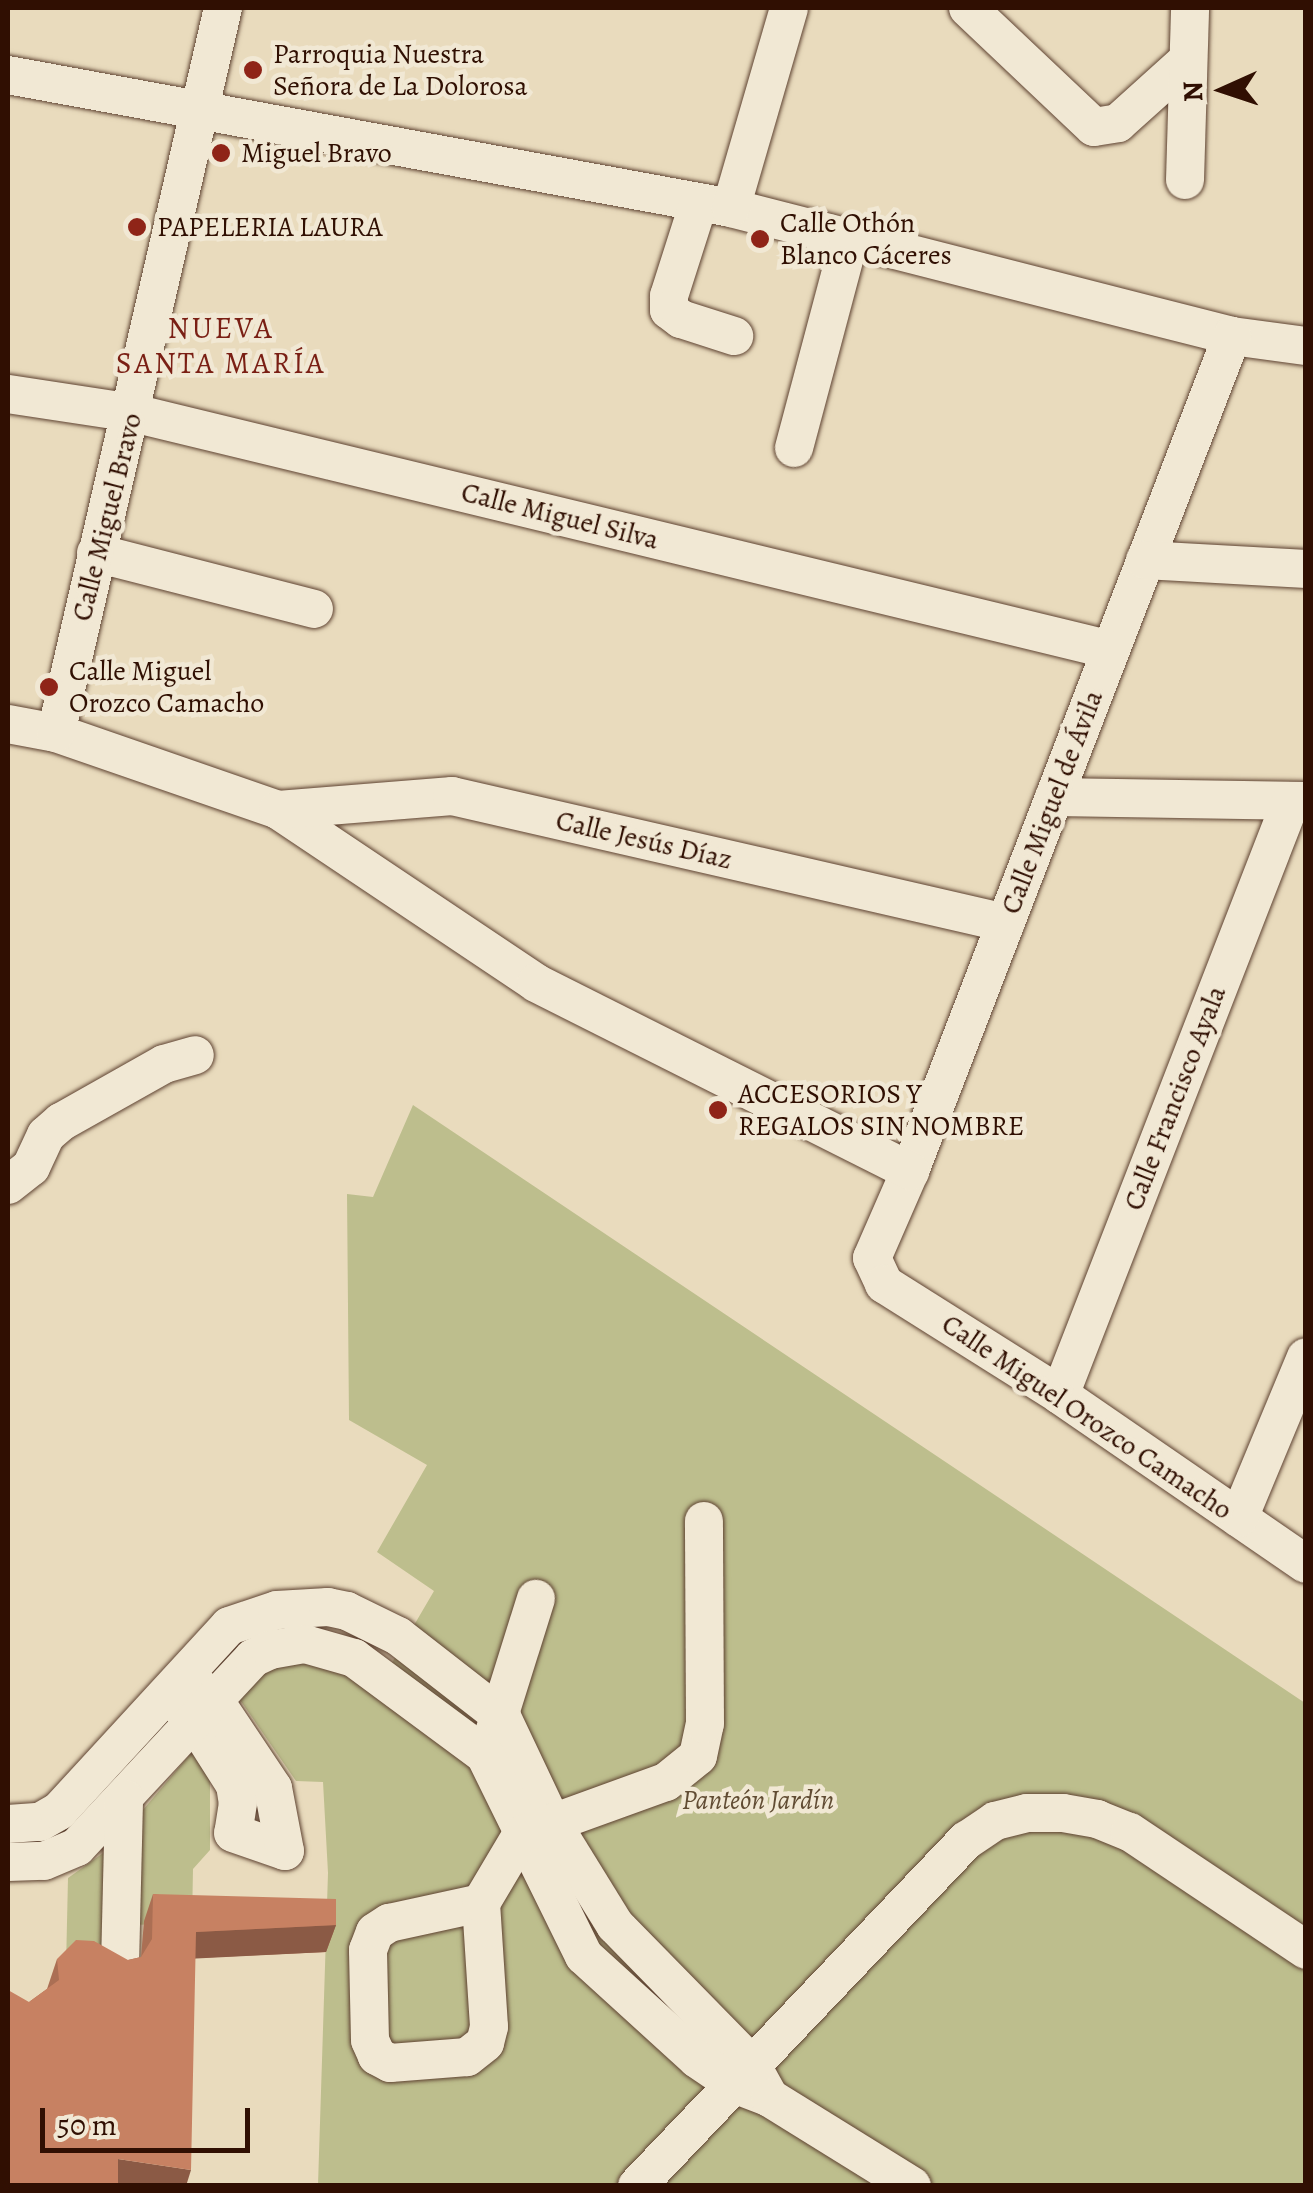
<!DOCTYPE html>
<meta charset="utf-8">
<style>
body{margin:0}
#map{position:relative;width:1313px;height:2193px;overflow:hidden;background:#e9dbbd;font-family:Alegreya,serif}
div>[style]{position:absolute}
.green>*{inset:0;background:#bdbe8d}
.roads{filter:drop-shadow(0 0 2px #5e4231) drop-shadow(0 0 2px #5e4231)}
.minor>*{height:38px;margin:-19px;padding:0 19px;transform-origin:19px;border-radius:19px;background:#f1e8d4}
.wall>*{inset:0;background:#ab6f54}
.shaded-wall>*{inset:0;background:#8b5a45}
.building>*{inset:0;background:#c78162}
.dots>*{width:28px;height:28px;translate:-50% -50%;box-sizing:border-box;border:5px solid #f1e8d4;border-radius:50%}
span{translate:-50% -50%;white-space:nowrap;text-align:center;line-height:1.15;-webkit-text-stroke:9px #f1e8d4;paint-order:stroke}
.poi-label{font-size:28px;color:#300f02}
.left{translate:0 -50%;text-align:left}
.street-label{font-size:28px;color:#300f02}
.park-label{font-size:28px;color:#614c33;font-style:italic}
.neighbourhood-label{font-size:30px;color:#7a1f14;letter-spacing:2.5px}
.frame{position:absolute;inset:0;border:10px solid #300f02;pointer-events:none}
.north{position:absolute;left:1173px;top:40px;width:100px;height:100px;-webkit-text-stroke:8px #f1e8d4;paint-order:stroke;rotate:267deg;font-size:28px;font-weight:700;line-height:40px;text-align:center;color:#300f02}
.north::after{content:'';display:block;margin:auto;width:35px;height:45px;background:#300f02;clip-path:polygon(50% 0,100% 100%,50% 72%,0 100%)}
.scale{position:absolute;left:40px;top:2108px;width:210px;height:45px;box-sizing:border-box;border:5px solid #300f02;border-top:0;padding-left:12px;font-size:30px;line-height:35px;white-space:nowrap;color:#300f02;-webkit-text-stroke:8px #f1e8d4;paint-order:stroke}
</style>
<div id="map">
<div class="green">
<i style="clip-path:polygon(413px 1105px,1305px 1703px,1305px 2185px,318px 2185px,328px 1873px,323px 1782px,296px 1781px,238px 1697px,258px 1674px,282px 1664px,307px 1661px,379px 1685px,434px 1591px,377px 1552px,427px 1465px,349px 1420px,347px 1194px,373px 1197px)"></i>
<i style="clip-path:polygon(192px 1752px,210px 1761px,210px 1850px,193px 1869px,192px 1922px,136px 1925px,137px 1817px)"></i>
<i style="clip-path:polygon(113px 1846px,107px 1977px,66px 1967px,68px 1878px)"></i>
</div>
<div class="roads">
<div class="minor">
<i style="left:968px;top:8px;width:173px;rotate:43.4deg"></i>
<i style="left:1094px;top:127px;width:24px;rotate:-9deg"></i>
<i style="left:1118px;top:123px;width:94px;rotate:-42deg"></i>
<i style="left:8px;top:75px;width:735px;rotate:10.42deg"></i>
<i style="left:731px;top:208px;width:517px;rotate:14.33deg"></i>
<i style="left:1232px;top:336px;width:75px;rotate:7.7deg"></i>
<i style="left:1185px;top:180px;width:172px;rotate:-88.3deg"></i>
<i style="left:699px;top:202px;width:99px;rotate:107.7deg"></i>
<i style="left:669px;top:296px;width:14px;rotate:90deg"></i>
<i style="left:669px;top:310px;width:15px;rotate:37deg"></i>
<i style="left:681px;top:319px;width:56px;rotate:17.8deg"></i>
<i style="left:731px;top:208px;width:208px;rotate:-73.8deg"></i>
<i style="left:1232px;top:336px;width:895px;rotate:111.09deg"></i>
<i style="left:910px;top:1171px;width:95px;rotate:113.6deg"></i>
<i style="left:872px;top:1258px;width:29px;rotate:65deg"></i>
<i style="left:884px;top:1284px;width:208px;rotate:32.2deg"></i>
<i style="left:1060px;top:1395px;width:298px;rotate:34.5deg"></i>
<i style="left:8px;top:394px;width:126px;rotate:8.6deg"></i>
<i style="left:133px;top:413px;width:1006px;rotate:13.62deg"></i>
<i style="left:794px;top:448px;width:217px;rotate:-75.1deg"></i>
<i style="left:96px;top:553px;width:225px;rotate:14.4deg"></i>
<i style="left:1145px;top:560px;width:161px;rotate:3.2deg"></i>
<i style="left:8px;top:724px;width:49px;rotate:10.6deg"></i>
<i style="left:56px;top:733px;width:235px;rotate:19.1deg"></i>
<i style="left:278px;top:810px;width:311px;rotate:33.8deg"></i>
<i style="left:536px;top:983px;width:419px;rotate:26.7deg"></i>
<i style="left:56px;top:733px;width:744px;rotate:-77.03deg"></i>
<i style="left:1054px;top:797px;width:252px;rotate:0.9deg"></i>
<i style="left:278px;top:810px;width:175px;rotate:-4.6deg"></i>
<i style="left:452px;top:796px;width:568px;rotate:12.91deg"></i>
<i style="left:8px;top:1185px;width:29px;rotate:-38deg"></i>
<i style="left:31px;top:1167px;width:35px;rotate:-65deg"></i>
<i style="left:46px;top:1135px;width:20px;rotate:-41deg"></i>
<i style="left:61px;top:1122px;width:118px;rotate:-29.4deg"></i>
<i style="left:164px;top:1064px;width:32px;rotate:-16deg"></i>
<i style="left:1060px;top:1395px;width:637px;rotate:-68.75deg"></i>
<i style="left:1239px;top:1518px;width:174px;rotate:-67.4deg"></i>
<i style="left:178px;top:1704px;width:25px;rotate:47deg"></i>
<i style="left:195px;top:1722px;width:75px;rotate:57.6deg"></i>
<i style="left:235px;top:1785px;width:18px;rotate:81deg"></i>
<i style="left:238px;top:1803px;width:30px;rotate:99deg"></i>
<i style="left:233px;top:1833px;width:55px;rotate:19.1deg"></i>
<i style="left:285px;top:1851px;width:64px;rotate:-100.8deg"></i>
<i style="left:273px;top:1788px;width:106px;rotate:-123.8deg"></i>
<i style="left:214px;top:1700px;width:21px;rotate:-139deg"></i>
<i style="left:492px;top:1739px;width:147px;rotate:-72.6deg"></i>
<i style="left:8px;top:1824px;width:32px;rotate:-4deg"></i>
<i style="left:40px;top:1822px;width:22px;rotate:-30deg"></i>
<i style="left:59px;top:1811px;width:251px;rotate:-47.4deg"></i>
<i style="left:229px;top:1626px;width:51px;rotate:-18.4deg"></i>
<i style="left:277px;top:1610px;width:51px;rotate:-3.4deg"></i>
<i style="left:328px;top:1607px;width:19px;rotate:12deg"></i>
<i style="left:347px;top:1611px;width:57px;rotate:26.1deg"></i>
<i style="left:398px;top:1636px;width:132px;rotate:37.9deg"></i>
<i style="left:502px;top:1717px;width:117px;rotate:64.7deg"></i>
<i style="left:552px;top:1823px;width:120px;rotate:58.3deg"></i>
<i style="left:615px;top:1925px;width:194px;rotate:45.6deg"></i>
<i style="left:751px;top:2064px;width:39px;rotate:61deg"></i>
<i style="left:8px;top:1862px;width:36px;rotate:-2deg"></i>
<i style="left:44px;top:1861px;width:36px;rotate:-23deg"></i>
<i style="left:77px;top:1847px;width:258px;rotate:-47deg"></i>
<i style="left:253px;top:1658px;width:19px;rotate:-25deg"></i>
<i style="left:270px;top:1650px;width:36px;rotate:-10deg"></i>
<i style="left:305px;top:1644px;width:51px;rotate:15.9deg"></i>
<i style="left:354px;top:1658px;width:163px;rotate:36.5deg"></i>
<i style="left:485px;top:1755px;width:224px;rotate:63.8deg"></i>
<i style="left:584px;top:1956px;width:153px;rotate:42.3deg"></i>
<i style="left:697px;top:2059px;width:45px;rotate:34deg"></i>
<i style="left:734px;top:2084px;width:39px;rotate:21deg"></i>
<i style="left:770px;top:2098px;width:167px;rotate:31.8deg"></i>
<i style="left:481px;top:1903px;width:124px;rotate:86.3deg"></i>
<i style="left:489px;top:2027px;width:16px;rotate:104deg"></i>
<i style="left:485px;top:2043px;width:23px;rotate:142deg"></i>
<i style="left:467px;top:2057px;width:77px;rotate:175.5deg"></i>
<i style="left:390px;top:2063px;width:15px;rotate:-152deg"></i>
<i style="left:377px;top:2056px;width:17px;rotate:-114deg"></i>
<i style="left:370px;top:2040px;width:90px;rotate:-91.3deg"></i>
<i style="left:368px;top:1950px;width:19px;rotate:-69deg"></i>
<i style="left:375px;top:1932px;width:17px;rotate:-33deg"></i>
<i style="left:389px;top:1923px;width:94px;rotate:-12.3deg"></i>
<i style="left:481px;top:1903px;width:80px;rotate:-59.3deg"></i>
<i style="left:522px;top:1834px;width:153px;rotate:-19.9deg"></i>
<i style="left:666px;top:1782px;width:41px;rotate:-39.1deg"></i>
<i style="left:698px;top:1756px;width:33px;rotate:-78deg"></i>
<i style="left:705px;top:1724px;width:203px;rotate:-90.3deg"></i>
<i style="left:120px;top:1965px;width:167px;rotate:-88.6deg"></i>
<i style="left:637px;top:2186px;width:478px;rotate:-46.4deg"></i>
<i style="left:967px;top:1840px;width:34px;rotate:-34deg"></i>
<i style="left:995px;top:1821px;width:33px;rotate:-14deg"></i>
<i style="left:1027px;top:1813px;width:36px"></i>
<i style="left:1063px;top:1813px;width:35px;rotate:10deg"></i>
<i style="left:1097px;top:1819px;width:35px;rotate:22deg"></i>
<i style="left:1130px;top:1832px;width:212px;rotate:33.8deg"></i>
</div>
</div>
<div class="wall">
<i style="clip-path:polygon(153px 1894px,336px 1925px,326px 1952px,196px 1958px,29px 2002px,47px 1989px,57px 1959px,128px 1960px,141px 1957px,144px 1921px)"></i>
</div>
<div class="shaded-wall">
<i style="clip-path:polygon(336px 1925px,326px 1952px,186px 1959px,196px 1932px)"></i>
<i style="clip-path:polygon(118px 2159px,191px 2170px,186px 2186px,109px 2186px)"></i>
</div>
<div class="building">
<i style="clip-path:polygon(153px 1894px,336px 1899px,336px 1925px,196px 1932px,191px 2170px,118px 2159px,118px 2186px,8px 2186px,8px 1990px,29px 2002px,59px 1980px,57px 1959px,76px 1940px,94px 1941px,128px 1960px,141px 1957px,152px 1939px)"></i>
</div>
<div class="dots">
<i style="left:253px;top:70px;background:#8f2418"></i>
<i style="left:221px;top:153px;background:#8f2418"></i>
<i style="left:137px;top:227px;background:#8f2418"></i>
<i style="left:760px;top:239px;background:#8f2418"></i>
<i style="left:49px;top:687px;background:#8f2418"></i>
<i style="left:718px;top:1110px;background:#8f2418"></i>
</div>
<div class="poi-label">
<span class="left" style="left:273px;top:70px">Parroquia Nuestra<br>Señora de La Dolorosa</span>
<span class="left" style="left:241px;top:153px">Miguel Bravo</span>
<span class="left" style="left:780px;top:239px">Calle Othón<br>Blanco Cáceres</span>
<span class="left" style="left:157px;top:227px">PAPELERIA LAURA</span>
<span class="left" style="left:69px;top:687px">Calle Miguel<br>Orozco Camacho</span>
<span class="left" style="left:738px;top:1110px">ACCESORIOS Y<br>REGALOS SIN NOMBRE</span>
</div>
<div class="street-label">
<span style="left:560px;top:516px;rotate:14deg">Calle Miguel Silva</span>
<span style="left:107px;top:517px;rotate:-76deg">Calle Miguel Bravo</span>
<span style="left:1052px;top:802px;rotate:-69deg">Calle Miguel de Ávila</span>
<span style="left:644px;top:840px;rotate:13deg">Calle Jesús Díaz</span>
<span style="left:1175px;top:1098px;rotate:-69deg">Calle Francisco Ayala</span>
<span style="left:1087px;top:1417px;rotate:34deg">Calle Miguel Orozco Camacho</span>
</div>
<div class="park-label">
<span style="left:758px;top:1800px">Panteón Jardín</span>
</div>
<div class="neighbourhood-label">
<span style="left:221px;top:345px">NUEVA<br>SANTA MARÍA</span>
</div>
<div class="frame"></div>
<div class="north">N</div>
<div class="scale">50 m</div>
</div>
